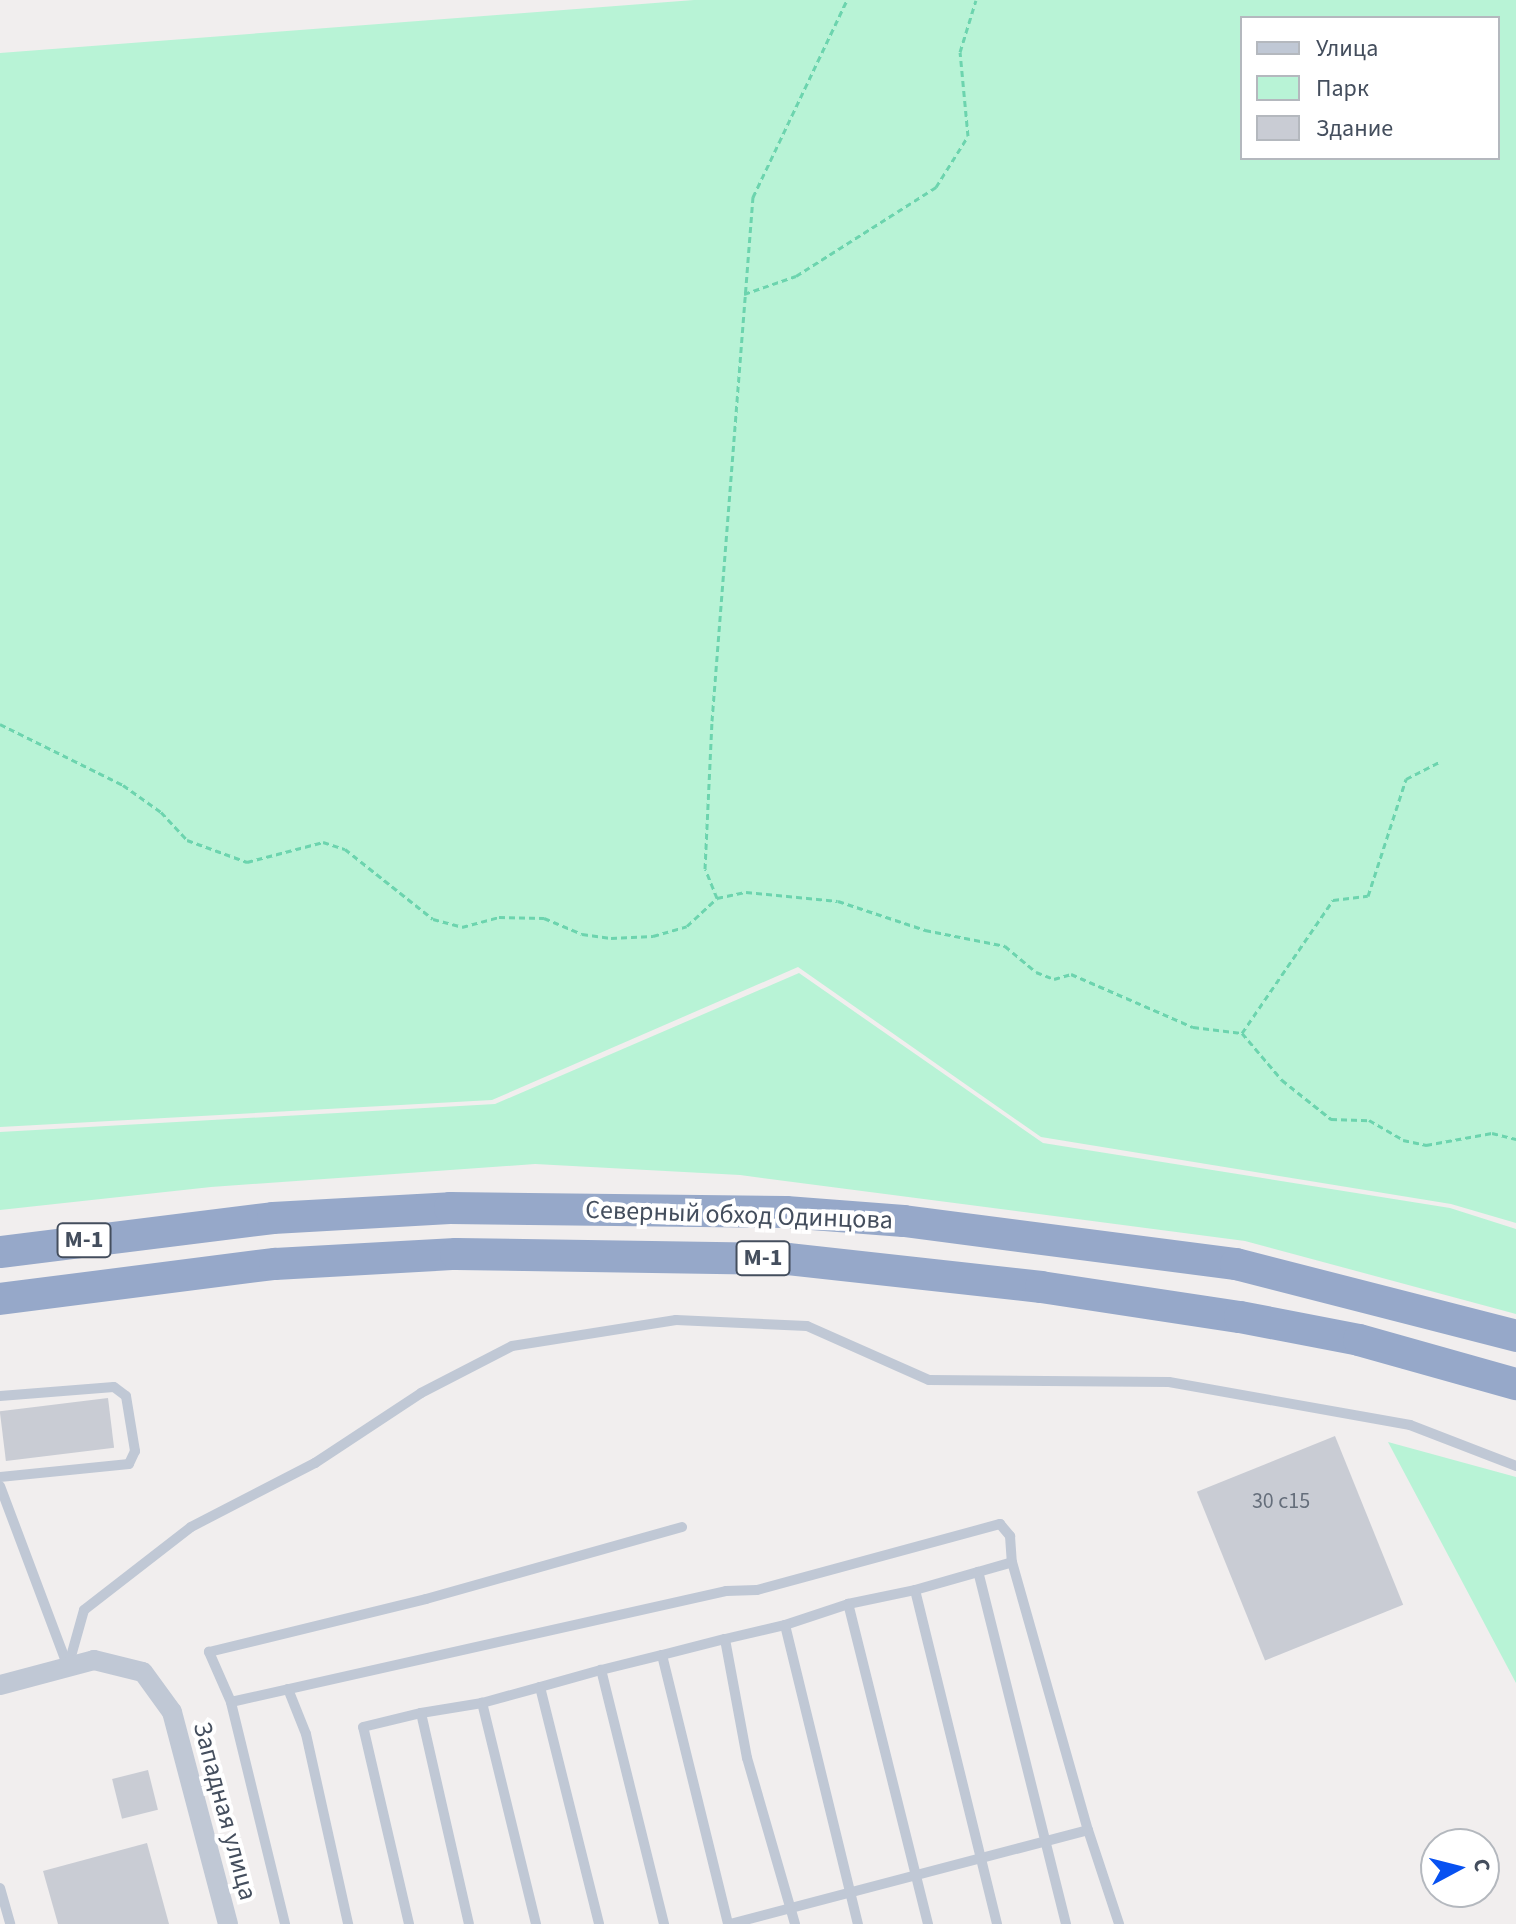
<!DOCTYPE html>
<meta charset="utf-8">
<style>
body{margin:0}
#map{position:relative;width:1516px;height:1924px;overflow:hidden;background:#f1eeee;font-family:"Source Sans 3",sans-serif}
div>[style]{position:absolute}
.green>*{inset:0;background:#b8f3d6}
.building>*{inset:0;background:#c9ccd4;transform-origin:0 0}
.path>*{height:3px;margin-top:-1.5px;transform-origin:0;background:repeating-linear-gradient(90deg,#6cd4ae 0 6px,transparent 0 10px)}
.service>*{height:10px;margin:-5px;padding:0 5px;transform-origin:5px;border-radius:5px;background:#c0c8d5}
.minor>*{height:20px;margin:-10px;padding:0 10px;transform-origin:10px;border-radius:10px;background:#c0c8d5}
.trunk>*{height:32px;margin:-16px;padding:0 16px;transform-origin:16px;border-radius:16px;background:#96a8c9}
span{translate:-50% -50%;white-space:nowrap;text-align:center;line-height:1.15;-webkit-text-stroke:8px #fff;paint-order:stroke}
.number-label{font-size:22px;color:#656e7b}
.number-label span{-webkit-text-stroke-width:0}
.shield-label span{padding:2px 6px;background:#fff;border:2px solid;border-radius:6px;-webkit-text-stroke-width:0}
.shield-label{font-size:24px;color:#444e5d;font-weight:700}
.street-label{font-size:26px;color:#444e5d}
.legend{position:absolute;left:1240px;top:16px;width:260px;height:144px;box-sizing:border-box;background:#fff;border:2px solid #b4b8be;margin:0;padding:10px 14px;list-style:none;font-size:24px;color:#444e5d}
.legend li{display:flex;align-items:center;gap:16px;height:40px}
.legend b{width:40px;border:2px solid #b4b8be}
.north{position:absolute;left:1420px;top:1828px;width:80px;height:80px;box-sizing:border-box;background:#fff;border:2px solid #b4b8be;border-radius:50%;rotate:83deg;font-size:22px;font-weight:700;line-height:32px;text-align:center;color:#444e5d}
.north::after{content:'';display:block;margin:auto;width:28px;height:36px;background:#0751f1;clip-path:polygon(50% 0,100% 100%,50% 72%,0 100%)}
</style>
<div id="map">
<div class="green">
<i style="clip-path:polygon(evenodd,694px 0,1516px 0,1516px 1223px,1451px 1204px,1041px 1137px,798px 967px,492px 1100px,0 1127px,0 53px,694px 0,1242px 18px,1498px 18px,1498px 158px,1242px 158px,1242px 18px)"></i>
<i style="clip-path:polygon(799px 973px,1043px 1143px,1450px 1208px,1516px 1229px,1516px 1314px,1245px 1241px,740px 1175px,535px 1164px,211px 1187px,0 1210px,0 1132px,495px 1104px)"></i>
<i style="clip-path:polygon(1388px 1442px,1516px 1477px,1516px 1683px)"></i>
</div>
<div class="building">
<i style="left:108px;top:1398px;width:50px;height:109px;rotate:83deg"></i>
<i style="left:1335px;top:1436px;width:182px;height:149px;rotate:68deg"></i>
<i style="left:148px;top:1770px;width:41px;height:37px;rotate:76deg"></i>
<i style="clip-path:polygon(147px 1843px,169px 1924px,58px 1924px,43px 1871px)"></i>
</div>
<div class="path">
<i style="left:744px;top:294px;width:55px;rotate:-19.1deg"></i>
<i style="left:796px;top:276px;width:166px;rotate:-32.4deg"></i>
<i style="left:936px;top:187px;width:60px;rotate:-57.9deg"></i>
<i style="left:968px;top:136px;width:84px;rotate:-95.4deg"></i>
<i style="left:960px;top:52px;width:54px;rotate:-72.9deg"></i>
<i style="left:0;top:724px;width:137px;rotate:26.4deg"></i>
<i style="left:123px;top:785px;width:47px;rotate:35.4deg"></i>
<i style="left:161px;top:812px;width:38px;rotate:47deg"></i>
<i style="left:187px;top:840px;width:64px;rotate:20.1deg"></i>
<i style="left:247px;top:862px;width:79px;rotate:-14.7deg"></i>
<i style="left:323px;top:842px;width:23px;rotate:18deg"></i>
<i style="left:345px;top:849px;width:112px;rotate:38.5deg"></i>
<i style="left:433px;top:919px;width:30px;rotate:15deg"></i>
<i style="left:462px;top:927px;width:38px;rotate:-15deg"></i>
<i style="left:499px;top:917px;width:45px;rotate:1.3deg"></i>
<i style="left:544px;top:918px;width:41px;rotate:22.8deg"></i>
<i style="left:582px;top:934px;width:29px;rotate:8deg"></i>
<i style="left:611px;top:938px;width:42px;rotate:-2.7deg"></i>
<i style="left:653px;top:936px;width:35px;rotate:-16deg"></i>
<i style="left:687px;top:926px;width:41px;rotate:-43deg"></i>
<i style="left:717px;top:898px;width:30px;rotate:-12deg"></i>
<i style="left:746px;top:892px;width:92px;rotate:5.6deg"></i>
<i style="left:838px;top:901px;width:92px;rotate:18.4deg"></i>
<i style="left:925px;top:930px;width:82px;rotate:11.3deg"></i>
<i style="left:1005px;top:946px;width:40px;rotate:40deg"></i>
<i style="left:1036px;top:972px;width:19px;rotate:21deg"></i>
<i style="left:1054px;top:979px;width:18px;rotate:-16deg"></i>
<i style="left:1071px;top:974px;width:133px;rotate:23.5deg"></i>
<i style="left:1193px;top:1027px;width:49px;rotate:7deg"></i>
<i style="left:1242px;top:1033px;width:62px;rotate:49.6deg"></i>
<i style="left:1282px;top:1080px;width:63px;rotate:38.5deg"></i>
<i style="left:1331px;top:1119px;width:38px;rotate:2deg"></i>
<i style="left:1369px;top:1120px;width:39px;rotate:30deg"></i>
<i style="left:1403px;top:1140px;width:24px;rotate:12deg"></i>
<i style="left:1426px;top:1145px;width:67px;rotate:-10.3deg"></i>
<i style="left:1492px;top:1133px;width:25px;rotate:14deg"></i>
<i style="left:717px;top:898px;width:31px;rotate:-112deg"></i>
<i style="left:705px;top:869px;width:148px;rotate:-87.3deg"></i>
<i style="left:712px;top:721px;width:526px;rotate:-85.53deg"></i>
<i style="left:753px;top:197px;width:218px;rotate:-64.5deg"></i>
<i style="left:1242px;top:1033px;width:161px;rotate:-55.6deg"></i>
<i style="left:1333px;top:900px;width:35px;rotate:-7deg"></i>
<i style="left:1368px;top:896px;width:123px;rotate:-72deg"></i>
<i style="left:1406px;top:779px;width:37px;rotate:-27deg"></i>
</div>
<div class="service">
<i style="left:0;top:1396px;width:114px;rotate:-4.5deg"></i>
<i style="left:114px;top:1387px;width:15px;rotate:37deg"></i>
<i style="left:126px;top:1396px;width:56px;rotate:80.7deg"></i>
<i style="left:135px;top:1451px;width:14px;rotate:115deg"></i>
<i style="left:129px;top:1464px;width:130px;rotate:174.2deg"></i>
<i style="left:0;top:1486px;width:193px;rotate:69.4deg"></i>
<i style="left:915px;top:1590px;width:66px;rotate:-15.9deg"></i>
<i style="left:785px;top:1625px;width:66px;rotate:-18.4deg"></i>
<i style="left:662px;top:1655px;width:65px;rotate:-14.3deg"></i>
<i style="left:68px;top:1667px;width:59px;rotate:-74.3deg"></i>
<i style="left:84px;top:1610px;width:135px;rotate:-37.8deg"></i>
<i style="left:191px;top:1527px;width:140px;rotate:-27.3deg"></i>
<i style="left:315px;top:1463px;width:127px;rotate:-33.4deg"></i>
<i style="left:421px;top:1393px;width:102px;rotate:-27.3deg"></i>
<i style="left:512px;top:1346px;width:166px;rotate:-9deg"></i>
<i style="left:676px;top:1320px;width:131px;rotate:2.6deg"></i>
<i style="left:807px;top:1326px;width:133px;rotate:23.9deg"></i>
<i style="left:929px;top:1380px;width:240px;rotate:0.5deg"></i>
<i style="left:1169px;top:1382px;width:245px;rotate:10.1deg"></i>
<i style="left:1410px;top:1425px;width:114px;rotate:21.1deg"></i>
<i style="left:540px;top:1687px;width:63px;rotate:-15.6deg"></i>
<i style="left:288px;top:1689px;width:48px;rotate:68.2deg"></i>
<i style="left:306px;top:1734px;width:195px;rotate:77.5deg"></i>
<i style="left:231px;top:1702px;width:507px;rotate:-12.64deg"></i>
<i style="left:726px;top:1591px;width:31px;rotate:-2deg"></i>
<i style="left:757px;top:1590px;width:252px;rotate:-15.2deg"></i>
<i style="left:1000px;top:1524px;width:16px;rotate:50deg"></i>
<i style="left:1010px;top:1536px;width:26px;rotate:86deg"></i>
<i style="left:421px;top:1713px;width:62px;rotate:-9.3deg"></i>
<i style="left:0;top:1888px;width:37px;rotate:74deg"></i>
<i style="left:285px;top:1924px;width:228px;rotate:-103.7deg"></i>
<i style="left:231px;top:1702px;width:55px;rotate:-113.7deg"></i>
<i style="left:209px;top:1652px;width:223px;rotate:-13.7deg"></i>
<i style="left:426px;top:1599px;width:266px;rotate:-15.7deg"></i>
<i style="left:409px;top:1924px;width:202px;rotate:-103.1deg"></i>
<i style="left:363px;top:1727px;width:60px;rotate:-13.6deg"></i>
<i style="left:421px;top:1713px;width:216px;rotate:77.2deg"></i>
<i style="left:536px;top:1924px;width:228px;rotate:-103.7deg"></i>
<i style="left:482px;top:1703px;width:60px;rotate:-15.4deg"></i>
<i style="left:540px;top:1687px;width:244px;rotate:76deg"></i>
<i style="left:664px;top:1924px;width:262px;rotate:-103.9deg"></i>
<i style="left:601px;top:1670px;width:63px;rotate:-13.8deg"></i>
<i style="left:662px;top:1655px;width:277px;rotate:76.2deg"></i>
<i style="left:730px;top:1924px;width:370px;rotate:-14.7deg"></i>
<i style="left:1088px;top:1830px;width:99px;rotate:71.7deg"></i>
<i style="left:795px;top:1924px;width:173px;rotate:-106.1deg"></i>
<i style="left:747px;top:1758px;width:121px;rotate:-100.5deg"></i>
<i style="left:725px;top:1639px;width:62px;rotate:-13.1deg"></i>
<i style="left:785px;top:1625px;width:308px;rotate:76.3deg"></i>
<i style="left:928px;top:1924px;width:330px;rotate:-104deg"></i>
<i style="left:848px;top:1604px;width:68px;rotate:-11.8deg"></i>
<i style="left:915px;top:1590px;width:344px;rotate:76.2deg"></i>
<i style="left:1066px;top:1924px;width:363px;rotate:-104deg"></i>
<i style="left:978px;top:1572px;width:35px;rotate:-16deg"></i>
<i style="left:1012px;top:1562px;width:279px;rotate:74.2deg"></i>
</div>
<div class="minor">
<i style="left:0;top:1685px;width:97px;rotate:-14.9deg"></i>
<i style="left:94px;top:1660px;width:50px;rotate:13.8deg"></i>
<i style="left:143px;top:1672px;width:49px;rotate:54.1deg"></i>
<i style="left:172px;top:1712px;width:219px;rotate:75.2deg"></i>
</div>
<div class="trunk">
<i style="left:0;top:1252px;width:275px;rotate:-7.1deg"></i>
<i style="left:273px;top:1218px;width:177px;rotate:-3.2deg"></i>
<i style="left:450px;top:1208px;width:336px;rotate:0.7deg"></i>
<i style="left:786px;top:1212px;width:118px;rotate:4.4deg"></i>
<i style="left:904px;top:1221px;width:335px;rotate:7.4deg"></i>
<i style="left:1236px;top:1264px;width:289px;rotate:14.4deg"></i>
<i style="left:0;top:1299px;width:277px;rotate:-7.3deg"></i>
<i style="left:275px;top:1264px;width:181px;rotate:-3.2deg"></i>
<i style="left:456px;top:1254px;width:332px;rotate:0.9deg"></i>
<i style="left:788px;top:1259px;width:255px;rotate:6.3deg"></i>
<i style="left:1041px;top:1287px;width:201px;rotate:8.6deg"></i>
<i style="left:1240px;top:1317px;width:121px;rotate:10.9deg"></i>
<i style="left:1359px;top:1340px;width:163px;rotate:15.7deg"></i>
</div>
<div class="number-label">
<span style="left:1281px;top:1502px">30 с15</span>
</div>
<div class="shield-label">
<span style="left:84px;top:1240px">М-1</span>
<span style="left:763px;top:1258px">М-1</span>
</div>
<div class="street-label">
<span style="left:739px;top:1215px;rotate:2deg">Северный обход Одинцова</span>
<span style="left:225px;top:1811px;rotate:75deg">Западная улица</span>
</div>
<ul class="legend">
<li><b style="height:10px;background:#c0c8d5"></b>Улица</li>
<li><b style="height:22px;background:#b8f3d6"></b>Парк</li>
<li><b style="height:22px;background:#c9ccd4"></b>Здание</li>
</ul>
<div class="north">С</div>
</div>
